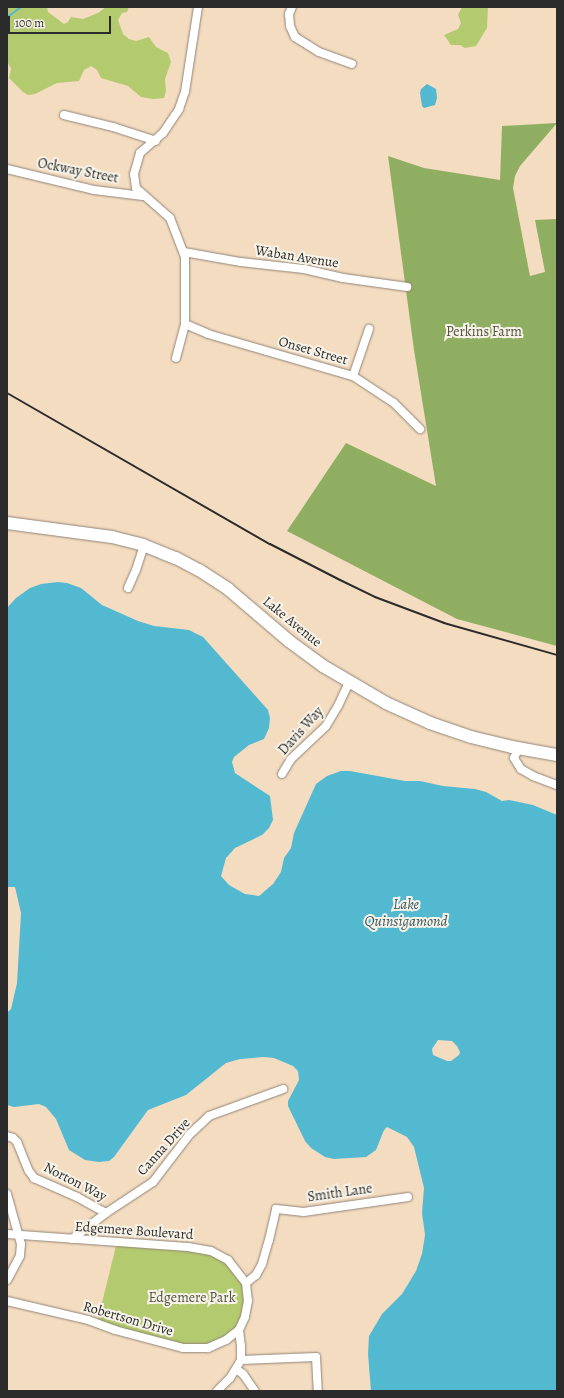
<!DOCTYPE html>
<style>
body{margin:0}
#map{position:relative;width:564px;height:1398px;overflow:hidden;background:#f4dcc1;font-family:Alegreya,serif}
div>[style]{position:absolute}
.green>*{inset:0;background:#b4ca6f}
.forest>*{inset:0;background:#8fae62}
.water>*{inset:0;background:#53b9d1}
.stream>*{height:2px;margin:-1px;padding:0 1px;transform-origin:1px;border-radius:1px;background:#53b9d1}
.roads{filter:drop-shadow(0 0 1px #908476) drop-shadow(0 0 1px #908476)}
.street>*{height:8px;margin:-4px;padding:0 4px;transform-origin:4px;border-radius:4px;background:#fff}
.primary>*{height:12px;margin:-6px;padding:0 6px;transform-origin:6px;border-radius:6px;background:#fff}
.rail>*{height:2px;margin:-1px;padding:0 1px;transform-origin:1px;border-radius:1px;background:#2b2b2b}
span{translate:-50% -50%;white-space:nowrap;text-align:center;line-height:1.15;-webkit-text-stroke:4px #f7f3e8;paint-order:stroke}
.street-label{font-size:14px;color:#2b2b2b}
.park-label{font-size:14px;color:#4d533c}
.water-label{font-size:15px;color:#37565d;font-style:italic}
.frame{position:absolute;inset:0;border:8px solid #2b2b2b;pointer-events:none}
.scale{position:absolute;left:8px;top:16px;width:103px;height:18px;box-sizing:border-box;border:2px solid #2b2b2b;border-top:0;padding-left:5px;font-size:12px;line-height:14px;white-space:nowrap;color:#2b2b2b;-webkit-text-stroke:3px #f7f3e8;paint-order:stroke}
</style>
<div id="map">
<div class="green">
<i style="clip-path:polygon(7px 7px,47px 7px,48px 12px,64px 24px,68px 22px,71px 17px,83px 19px,98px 13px,106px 7px,129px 7px,127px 12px,122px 13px,118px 20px,123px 34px,129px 39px,136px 41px,149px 37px,156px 47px,168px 53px,171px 62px,165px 79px,166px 91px,164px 98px,153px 99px,141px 97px,128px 86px,101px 78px,97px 70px,91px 66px,84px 70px,79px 81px,57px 83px,35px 94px,28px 95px,23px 92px,9px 78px,11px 69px,7px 61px)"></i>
<i style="clip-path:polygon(462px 7px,488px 7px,487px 28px,476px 46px,465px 48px,460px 45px,451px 45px,444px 35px,458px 29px,461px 23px,458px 15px)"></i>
<i style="clip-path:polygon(117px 1242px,217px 1254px,232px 1264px,248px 1291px,239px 1330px,226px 1340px,194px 1349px,97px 1323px)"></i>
</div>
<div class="forest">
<i style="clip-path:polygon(557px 123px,520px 166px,515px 176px,513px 188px,530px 276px,545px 272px,535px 220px,557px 219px,557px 646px,457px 619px,287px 531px,346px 443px,436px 486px,414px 350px,388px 156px,424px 168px,500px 180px,502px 126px)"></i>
</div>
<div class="water">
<i style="clip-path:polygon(427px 84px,436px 89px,437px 98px,435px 105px,424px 108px,422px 106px,420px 93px,421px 89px)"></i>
<i style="clip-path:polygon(evenodd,58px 582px,67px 583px,81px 588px,102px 605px,138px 621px,154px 626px,189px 630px,203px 637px,268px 710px,270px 718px,269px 728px,264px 739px,249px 745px,234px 757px,232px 762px,235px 773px,270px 796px,273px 820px,269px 828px,262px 835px,235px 848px,226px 858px,221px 876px,229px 885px,236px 889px,245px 894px,259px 896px,273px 884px,281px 872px,284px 858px,291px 848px,294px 833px,316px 784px,327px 776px,341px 771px,350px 771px,405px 781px,420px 781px,443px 786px,475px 789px,486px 792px,502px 801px,509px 800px,533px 805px,557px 815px,557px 1391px,371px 1391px,368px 1354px,369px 1336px,382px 1314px,402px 1294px,416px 1271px,422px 1254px,425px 1235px,422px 1213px,424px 1188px,414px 1147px,407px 1137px,387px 1127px,384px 1130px,376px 1150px,366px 1157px,334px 1159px,325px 1157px,311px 1148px,305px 1141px,288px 1106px,288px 1101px,299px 1080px,298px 1071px,293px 1066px,274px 1058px,264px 1057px,240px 1059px,226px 1063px,186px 1095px,148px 1110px,114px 1157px,109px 1161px,99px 1162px,85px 1160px,69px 1150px,56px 1119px,46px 1107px,39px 1104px,14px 1107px,7px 1105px,7px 1013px,11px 1009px,17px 983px,21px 913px,15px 887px,7px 887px,7px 608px,16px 598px,30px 588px,41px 584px,58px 582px,438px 1040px,452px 1041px,457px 1046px,460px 1052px,459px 1055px,451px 1061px,447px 1061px,433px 1055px,432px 1049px,438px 1040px)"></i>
</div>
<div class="stream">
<i style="left:7px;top:15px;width:2px;rotate:27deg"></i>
<i style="left:9px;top:16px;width:15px;rotate:-37deg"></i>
</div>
<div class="roads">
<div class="street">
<i style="left:292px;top:7px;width:8px;rotate:113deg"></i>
<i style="left:289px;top:14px;width:12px;rotate:85deg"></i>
<i style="left:290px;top:26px;width:12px;rotate:66deg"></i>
<i style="left:295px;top:37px;width:28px;rotate:32deg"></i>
<i style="left:319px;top:52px;width:35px;rotate:20deg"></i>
<i style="left:64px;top:115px;width:50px;rotate:13.8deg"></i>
<i style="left:113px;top:127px;width:45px;rotate:18deg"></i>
<i style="left:7px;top:169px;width:89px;rotate:13.6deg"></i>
<i style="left:94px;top:190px;width:49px;rotate:7deg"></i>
<i style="left:184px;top:252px;width:58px;rotate:10deg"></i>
<i style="left:241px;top:262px;width:63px;rotate:6.3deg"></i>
<i style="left:304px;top:269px;width:40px;rotate:13deg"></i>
<i style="left:343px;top:278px;width:65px;rotate:8deg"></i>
<i style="left:185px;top:324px;width:25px;rotate:23deg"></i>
<i style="left:208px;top:334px;width:151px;rotate:16.2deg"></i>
<i style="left:353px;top:376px;width:49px;rotate:33.4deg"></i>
<i style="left:394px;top:403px;width:37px;rotate:45deg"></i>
<i style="left:176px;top:358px;width:35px;rotate:-75deg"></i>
<i style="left:185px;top:324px;width:67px;rotate:-90deg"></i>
<i style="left:185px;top:257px;width:42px;rotate:-111deg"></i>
<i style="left:170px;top:218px;width:45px;rotate:-138.6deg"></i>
<i style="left:136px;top:188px;width:14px;rotate:-98deg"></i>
<i style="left:134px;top:174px;width:22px;rotate:-74deg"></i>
<i style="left:140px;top:153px;width:30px;rotate:-41deg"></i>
<i style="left:163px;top:133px;width:29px;rotate:-56deg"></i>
<i style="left:179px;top:109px;width:18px;rotate:-71deg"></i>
<i style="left:185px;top:92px;width:86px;rotate:-81.3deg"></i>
<i style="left:353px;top:376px;width:50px;rotate:-71.2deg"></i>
<i style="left:128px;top:588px;width:20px;rotate:-66deg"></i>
<i style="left:136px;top:570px;width:25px;rotate:-72deg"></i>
<i style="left:519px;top:748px;width:11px;rotate:117deg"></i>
<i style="left:514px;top:758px;width:13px;rotate:58deg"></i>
<i style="left:521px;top:769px;width:14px;rotate:30deg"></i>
<i style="left:533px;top:776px;width:26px;rotate:21deg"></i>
<i style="left:282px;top:774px;width:17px;rotate:-59deg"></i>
<i style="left:291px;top:759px;width:48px;rotate:-43.3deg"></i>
<i style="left:326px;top:726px;width:23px;rotate:-59deg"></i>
<i style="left:338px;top:706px;width:26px;rotate:-65deg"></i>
<i style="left:7px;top:1136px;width:6px;rotate:18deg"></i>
<i style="left:13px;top:1138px;width:6px;rotate:45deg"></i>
<i style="left:17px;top:1142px;width:31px;rotate:68deg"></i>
<i style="left:29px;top:1171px;width:9px;rotate:54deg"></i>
<i style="left:34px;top:1178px;width:47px;rotate:23.8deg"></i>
<i style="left:77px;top:1197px;width:33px;rotate:29deg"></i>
<i style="left:7px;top:1194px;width:52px;rotate:74.4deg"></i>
<i style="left:21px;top:1244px;width:12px;rotate:95deg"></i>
<i style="left:20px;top:1256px;width:27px;rotate:118deg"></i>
<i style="left:7px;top:1234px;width:181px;rotate:4.1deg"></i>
<i style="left:188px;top:1247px;width:23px;rotate:10deg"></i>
<i style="left:211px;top:1251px;width:19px;rotate:28deg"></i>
<i style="left:228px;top:1260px;width:29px;rotate:52deg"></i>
<i style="left:246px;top:1283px;width:18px;rotate:84deg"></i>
<i style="left:248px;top:1301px;width:16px;rotate:101deg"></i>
<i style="left:245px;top:1317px;width:14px;rotate:115deg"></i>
<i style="left:239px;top:1330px;width:16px;rotate:83deg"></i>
<i style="left:241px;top:1346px;width:14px;rotate:90deg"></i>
<i style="left:241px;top:1360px;width:21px;rotate:121deg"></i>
<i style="left:230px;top:1378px;width:18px;rotate:135deg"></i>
<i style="left:72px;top:1239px;width:43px;rotate:-37.4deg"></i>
<i style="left:106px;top:1213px;width:56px;rotate:-33.4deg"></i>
<i style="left:153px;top:1182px;width:61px;rotate:-52.4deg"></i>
<i style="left:190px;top:1134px;width:26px;rotate:-43deg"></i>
<i style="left:209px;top:1116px;width:79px;rotate:-20deg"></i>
<i style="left:246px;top:1283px;width:13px;rotate:-39deg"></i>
<i style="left:256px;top:1275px;width:13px;rotate:-61deg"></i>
<i style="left:262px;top:1264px;width:25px;rotate:-74deg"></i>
<i style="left:269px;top:1240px;width:32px;rotate:-77deg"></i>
<i style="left:276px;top:1209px;width:28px;rotate:6deg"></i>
<i style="left:304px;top:1212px;width:105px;rotate:-8.2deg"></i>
<i style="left:7px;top:1301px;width:83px;rotate:13.2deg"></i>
<i style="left:88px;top:1320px;width:29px;rotate:20deg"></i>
<i style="left:115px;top:1330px;width:70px;rotate:14.8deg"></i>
<i style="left:183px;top:1348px;width:25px"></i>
<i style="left:208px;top:1348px;width:20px;rotate:-24deg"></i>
<i style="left:226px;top:1340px;width:16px;rotate:-38deg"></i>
<i style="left:241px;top:1360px;width:75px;rotate:-2.3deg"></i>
<i style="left:316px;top:1357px;width:34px;rotate:87deg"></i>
<i style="left:236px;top:1369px;width:9px;rotate:36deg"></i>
<i style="left:243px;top:1374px;width:21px;rotate:55deg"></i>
</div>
<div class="primary">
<i style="left:7px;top:523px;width:106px;rotate:7.6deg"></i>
<i style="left:112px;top:537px;width:32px;rotate:14deg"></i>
<i style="left:143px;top:545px;width:35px;rotate:22deg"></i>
<i style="left:176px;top:558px;width:26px;rotate:28deg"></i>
<i style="left:199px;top:570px;width:35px;rotate:33deg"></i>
<i style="left:228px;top:589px;width:80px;rotate:40.4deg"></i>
<i style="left:289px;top:641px;width:42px;rotate:36.3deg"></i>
<i style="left:323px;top:666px;width:73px;rotate:30.4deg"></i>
<i style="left:386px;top:703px;width:48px;rotate:24.4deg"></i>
<i style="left:430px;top:723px;width:43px;rotate:18.9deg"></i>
<i style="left:471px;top:737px;width:42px;rotate:13.7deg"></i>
<i style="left:512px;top:747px;width:46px;rotate:10.1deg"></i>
</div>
</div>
<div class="rail">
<i style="left:7px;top:393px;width:303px;rotate:29.9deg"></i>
<i style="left:270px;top:544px;width:76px;rotate:27.2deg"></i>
<i style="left:338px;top:579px;width:41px;rotate:25.9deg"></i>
<i style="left:375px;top:597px;width:74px;rotate:20.6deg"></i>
<i style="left:444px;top:623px;width:117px;rotate:15.8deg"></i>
</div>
<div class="street-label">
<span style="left:78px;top:171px;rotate:11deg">Ockway Street</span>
<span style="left:297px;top:257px;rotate:9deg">Waban Avenue</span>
<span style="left:313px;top:351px;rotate:16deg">Onset Street</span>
<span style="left:292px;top:622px;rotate:39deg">Lake Avenue</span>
<span style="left:301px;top:731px;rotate:-48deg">Davis Way</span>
<span style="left:164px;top:1147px;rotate:-48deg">Canna Drive</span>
<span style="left:75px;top:1182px;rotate:27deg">Norton Way</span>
<span style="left:340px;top:1193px;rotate:-8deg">Smith Lane</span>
<span style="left:134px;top:1231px;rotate:4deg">Edgemere Boulevard</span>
<span style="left:128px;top:1319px;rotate:16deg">Robertson Drive</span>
</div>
<div class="park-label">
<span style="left:484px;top:332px">Perkins Farm</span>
<span style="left:192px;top:1298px">Edgemere Park</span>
</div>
<div class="water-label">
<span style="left:406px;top:913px">Lake<br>Quinsigamond</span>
</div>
<div class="frame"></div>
<div class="scale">100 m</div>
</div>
